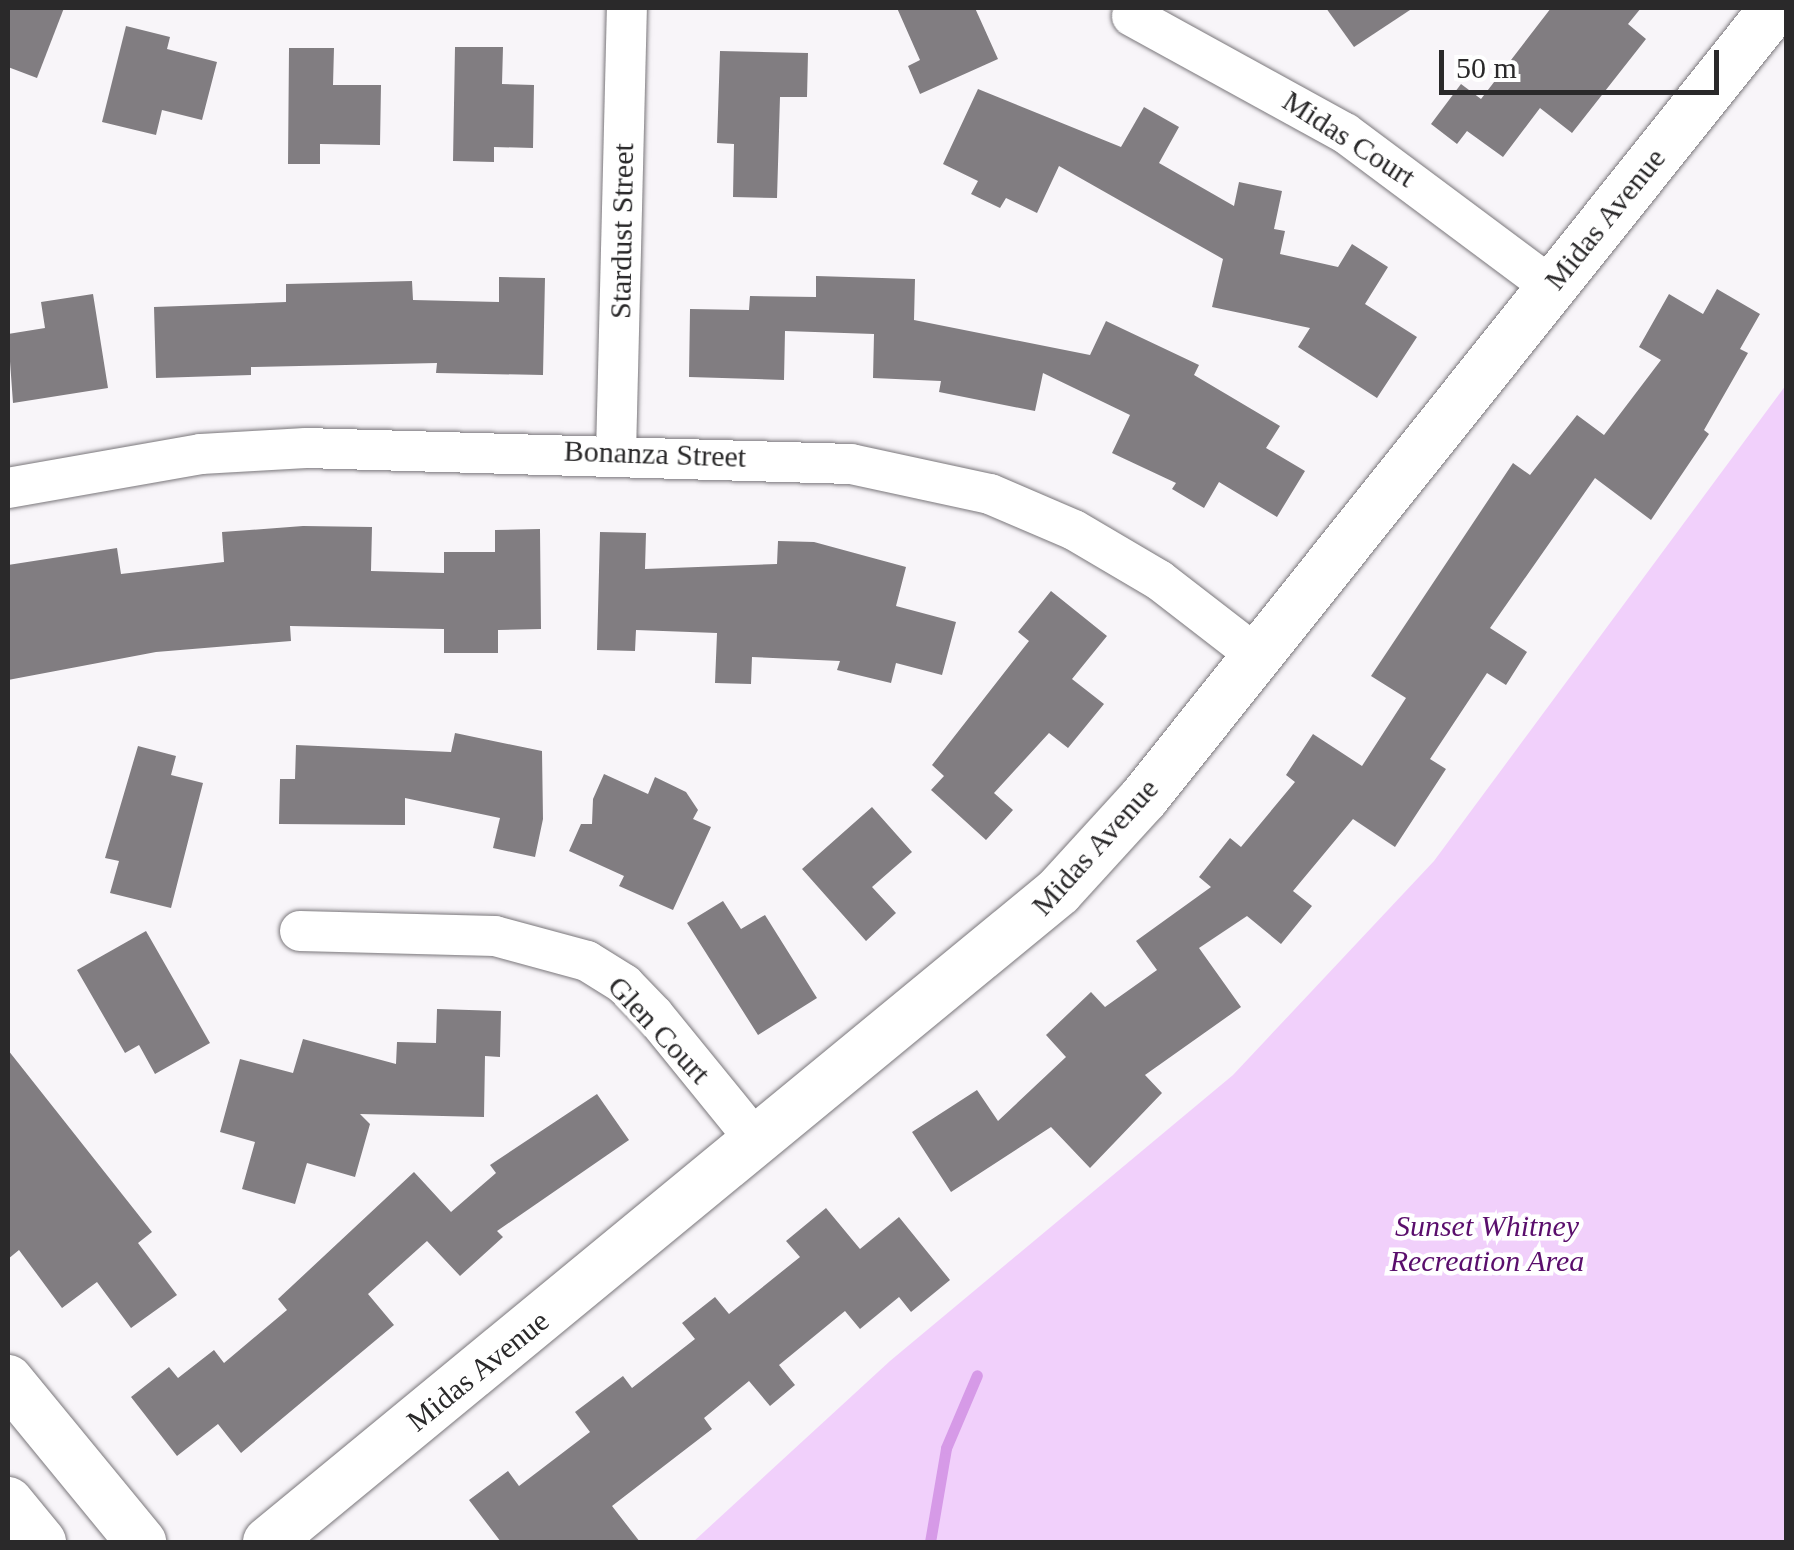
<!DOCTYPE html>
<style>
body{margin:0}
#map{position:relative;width:1794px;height:1550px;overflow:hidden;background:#f8f5f9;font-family:Georgia,serif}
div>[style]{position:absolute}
.green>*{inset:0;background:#f1d0fb}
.stream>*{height:11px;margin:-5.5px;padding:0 5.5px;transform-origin:5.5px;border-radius:5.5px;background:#d69ae7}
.building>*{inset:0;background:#817d81}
.roads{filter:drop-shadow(0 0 2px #7a777b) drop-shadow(0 0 2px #7a777b)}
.minor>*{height:40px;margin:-20px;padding:0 20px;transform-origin:20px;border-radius:20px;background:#fff}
.tertiary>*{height:50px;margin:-25px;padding:0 25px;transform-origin:25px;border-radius:25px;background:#fff}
span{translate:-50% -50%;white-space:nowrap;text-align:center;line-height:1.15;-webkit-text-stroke:9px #fff;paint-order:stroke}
.street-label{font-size:30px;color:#2a292a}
.park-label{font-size:30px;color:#5a0e6c;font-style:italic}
.frame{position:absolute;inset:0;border:10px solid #2a292a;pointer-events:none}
.scale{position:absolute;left:1439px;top:50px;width:280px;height:45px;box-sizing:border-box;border:5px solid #2a292a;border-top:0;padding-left:12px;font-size:30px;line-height:35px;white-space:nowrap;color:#2a292a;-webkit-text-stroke:8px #fff;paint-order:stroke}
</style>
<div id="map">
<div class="green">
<i style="clip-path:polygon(1786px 385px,1786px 1542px,693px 1542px,890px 1361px,1233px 1075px,1434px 861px)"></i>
</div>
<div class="stream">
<i style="left:930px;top:1542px;width:95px;rotate:-80.3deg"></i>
<i style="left:946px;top:1448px;width:79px;rotate:-67deg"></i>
</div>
<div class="building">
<i style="clip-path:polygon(8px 8px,64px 8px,37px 78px,8px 67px)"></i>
<i style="clip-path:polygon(897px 8px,975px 8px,998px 59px,920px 94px,908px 66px,920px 60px)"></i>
<i style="clip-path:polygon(1326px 8px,1413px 8px,1354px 47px)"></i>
<i style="clip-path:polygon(1551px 8px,1641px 8px,1628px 24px,1646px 39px,1572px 133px,1540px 108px,1503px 157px,1467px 131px,1457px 144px,1431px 124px,1461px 84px,1481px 99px)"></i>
<i style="clip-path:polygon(126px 26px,170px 37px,167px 49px,217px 62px,202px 120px,162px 110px,156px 135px,102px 122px)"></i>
<i style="clip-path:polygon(455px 47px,503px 47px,502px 84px,534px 85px,533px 148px,494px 147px,494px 162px,453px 161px)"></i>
<i style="clip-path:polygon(289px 48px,334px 48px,333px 85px,381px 85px,380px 145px,320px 144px,320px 164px,288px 164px)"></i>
<i style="clip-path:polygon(720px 51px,808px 53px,807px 97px,780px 97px,777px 198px,733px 197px,734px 144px,717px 143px)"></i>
<i style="clip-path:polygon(978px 89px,1121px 147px,1144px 107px,1179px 127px,1159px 163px,1234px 206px,1239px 182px,1282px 191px,1274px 229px,1285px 231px,1280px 254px,1338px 267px,1352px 244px,1388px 267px,1365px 304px,1417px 337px,1377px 398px,1298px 347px,1310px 328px,1212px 307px,1223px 259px,1059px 166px,1037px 213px,1006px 198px,1000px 208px,971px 194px,978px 181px,943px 164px)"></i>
<i style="clip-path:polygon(816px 276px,915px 279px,914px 320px,1090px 355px,1106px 321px,1199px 365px,1194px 375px,1280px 426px,1266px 448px,1305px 471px,1277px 517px,1219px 482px,1204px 508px,1172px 489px,1176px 483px,1112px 453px,1130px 415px,1043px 373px,1035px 411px,939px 392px,941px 381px,873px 378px,874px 334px,785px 331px,784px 380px,689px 377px,690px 309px,749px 310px,750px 296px,816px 297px)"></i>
<i style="clip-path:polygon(499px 277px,545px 278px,543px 375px,436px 373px,437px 363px,251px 367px,251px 375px,156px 378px,154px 307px,286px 302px,286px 284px,412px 281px,413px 300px,499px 302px)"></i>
<i style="clip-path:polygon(1717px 289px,1760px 314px,1740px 349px,1748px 353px,1704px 430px,1709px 434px,1651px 520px,1595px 478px,1490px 628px,1527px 652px,1506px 685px,1487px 673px,1430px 759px,1446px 769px,1395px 847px,1353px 819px,1293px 891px,1312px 906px,1281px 944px,1247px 916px,1199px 948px,1241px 1007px,1145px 1075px,1162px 1093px,1090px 1168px,1051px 1127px,951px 1192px,912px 1132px,977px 1090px,998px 1121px,1066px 1057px,1046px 1035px,1091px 992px,1105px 1007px,1157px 970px,1136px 941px,1211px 887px,1199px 877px,1230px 838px,1241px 847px,1295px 782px,1286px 775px,1313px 734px,1362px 766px,1406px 698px,1371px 676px,1513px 463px,1530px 475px,1577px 415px,1604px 435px,1661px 360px,1639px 347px,1669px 294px,1703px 314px)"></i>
<i style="clip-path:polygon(93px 294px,108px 388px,13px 403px,8px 334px,45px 328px,41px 302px)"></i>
<i style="clip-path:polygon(303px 526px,372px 527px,371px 571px,444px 573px,444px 552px,495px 552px,495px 530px,540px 529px,541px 629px,498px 630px,498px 653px,444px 653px,444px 629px,290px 626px,291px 641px,156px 652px,8px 680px,8px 565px,117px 548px,121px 574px,224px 562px,222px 532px)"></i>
<i style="clip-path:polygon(600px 532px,646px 533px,645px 569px,777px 564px,778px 541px,814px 542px,906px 567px,896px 606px,956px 622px,942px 675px,896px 663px,891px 683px,837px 670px,840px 661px,752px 657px,751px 684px,715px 683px,717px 633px,636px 630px,635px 651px,597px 650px)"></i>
<i style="clip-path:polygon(1051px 591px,1107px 636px,1072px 679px,1104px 704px,1068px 748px,1049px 733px,994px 793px,1013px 810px,986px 840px,931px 790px,944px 776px,932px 765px,1029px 641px,1018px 632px)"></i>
<i style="clip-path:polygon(455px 733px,542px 751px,543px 819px,535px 857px,493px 848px,500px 818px,405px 798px,405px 825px,279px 824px,280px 779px,295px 779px,296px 745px,451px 752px)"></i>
<i style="clip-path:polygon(138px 746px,176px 756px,171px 775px,203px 783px,171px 908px,110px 893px,119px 861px,105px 858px)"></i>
<i style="clip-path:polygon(604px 774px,648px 794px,655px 777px,686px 792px,698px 810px,693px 819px,711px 827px,673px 910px,619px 886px,624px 876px,569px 851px,581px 824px,592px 824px,593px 799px)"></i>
<i style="clip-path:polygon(872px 807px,912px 852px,872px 887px,896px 913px,866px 941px,802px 869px)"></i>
<i style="clip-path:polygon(723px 901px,741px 929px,765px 915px,817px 998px,758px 1035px,687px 923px)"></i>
<i style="clip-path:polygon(146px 931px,210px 1043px,155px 1074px,139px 1045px,125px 1053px,77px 970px)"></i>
<i style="clip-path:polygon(437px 1009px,501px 1011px,500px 1057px,485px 1056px,484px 1117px,360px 1114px,370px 1124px,355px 1177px,307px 1163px,295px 1204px,242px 1189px,255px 1142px,220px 1132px,240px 1059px,293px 1073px,303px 1039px,396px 1064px,397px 1042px,436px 1043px)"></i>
<i style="clip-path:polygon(8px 1050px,152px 1232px,138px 1243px,177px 1295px,131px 1328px,97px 1282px,62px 1308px,19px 1250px,8px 1259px)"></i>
<i style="clip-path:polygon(597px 1094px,629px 1140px,497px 1231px,503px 1237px,460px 1276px,427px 1241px,368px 1294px,394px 1325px,241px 1453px,218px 1424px,177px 1456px,131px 1397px,169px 1367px,178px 1378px,214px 1350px,224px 1363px,287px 1310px,278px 1299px,414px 1172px,451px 1212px,496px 1173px,490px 1165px)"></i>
<i style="clip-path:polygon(826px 1208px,860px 1249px,899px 1217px,950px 1280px,911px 1312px,899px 1297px,860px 1329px,845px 1311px,779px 1365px,795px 1385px,770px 1406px,749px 1381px,704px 1418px,712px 1429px,612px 1506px,640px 1542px,501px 1542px,469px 1500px,508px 1471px,519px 1486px,590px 1432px,575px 1412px,623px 1376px,632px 1388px,695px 1339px,682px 1323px,715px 1297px,729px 1314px,800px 1257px,786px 1241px)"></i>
</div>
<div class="roads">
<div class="minor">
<i style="left:1132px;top:16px;width:243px;rotate:28.8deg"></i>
<i style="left:1345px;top:133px;width:256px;rotate:36.7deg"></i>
<i style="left:616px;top:454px;width:446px;rotate:-88.6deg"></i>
<i style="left:8px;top:488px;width:196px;rotate:-10deg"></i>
<i style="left:201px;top:454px;width:105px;rotate:-3.3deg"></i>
<i style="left:306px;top:448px;width:545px;rotate:1.68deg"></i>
<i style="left:851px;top:464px;width:142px;rotate:12.2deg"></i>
<i style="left:990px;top:494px;width:91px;rotate:23.2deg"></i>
<i style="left:1074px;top:530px;width:99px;rotate:30.5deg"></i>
<i style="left:1159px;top:580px;width:123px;rotate:37.7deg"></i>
<i style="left:300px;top:931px;width:195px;rotate:1.5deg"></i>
<i style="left:495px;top:936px;width:95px;rotate:15.2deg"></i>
<i style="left:587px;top:961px;width:44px;rotate:31.9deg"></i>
<i style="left:624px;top:984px;width:43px;rotate:45.9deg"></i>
<i style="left:654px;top:1015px;width:166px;rotate:50.9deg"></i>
</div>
<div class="tertiary">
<i style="left:8px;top:1380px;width:210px;rotate:50.6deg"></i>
<i style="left:8px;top:1502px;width:52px;rotate:50.5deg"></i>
<i style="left:268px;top:1542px;width:1024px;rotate:-39.45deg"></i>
<i style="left:1059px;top:891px;width:125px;rotate:-47.6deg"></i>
<i style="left:1143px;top:799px;width:1012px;rotate:-51.38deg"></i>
</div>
</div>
<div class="street-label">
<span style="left:1349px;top:139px;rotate:33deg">Midas Court</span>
<span style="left:1605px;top:219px;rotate:-51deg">Midas Avenue</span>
<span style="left:622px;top:231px;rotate:-89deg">Stardust Street</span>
<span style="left:655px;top:454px;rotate:2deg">Bonanza Street</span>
<span style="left:1095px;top:847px;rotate:-48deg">Midas Avenue</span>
<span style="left:659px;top:1030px;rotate:47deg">Glen Court</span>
<span style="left:478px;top:1371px;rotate:-39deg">Midas Avenue</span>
</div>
<div class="park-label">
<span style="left:1487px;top:1243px">Sunset Whitney<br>Recreation Area</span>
</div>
<div class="frame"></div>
<div class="scale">50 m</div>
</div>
